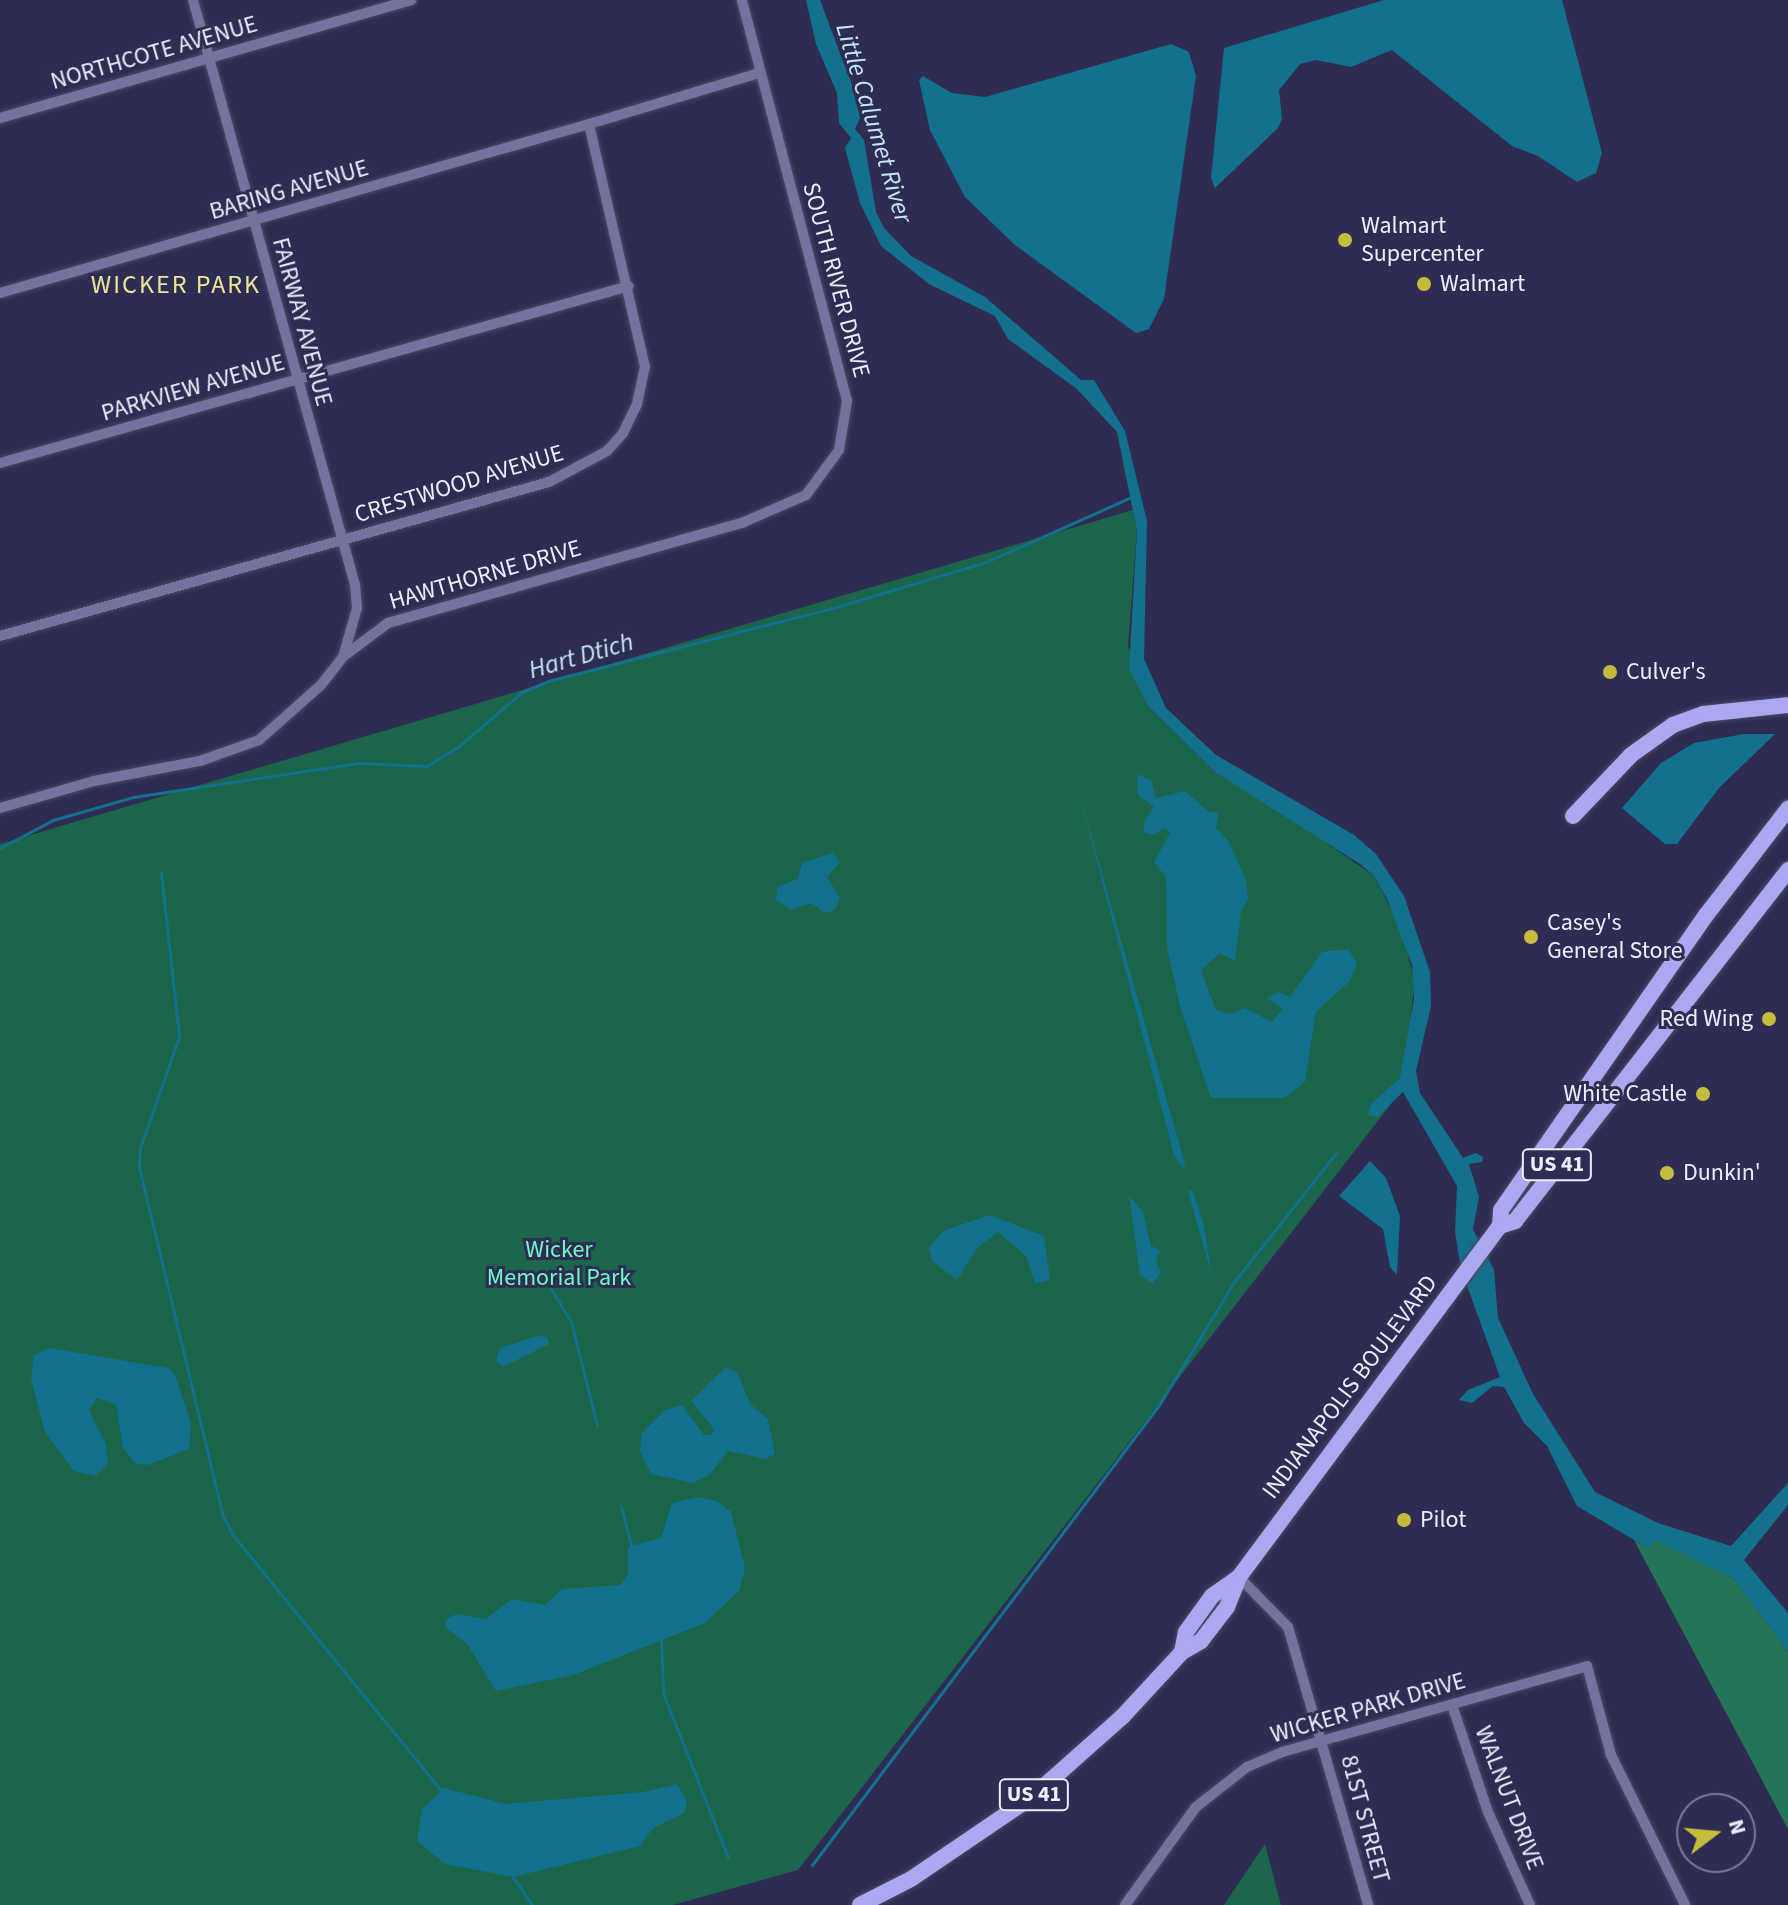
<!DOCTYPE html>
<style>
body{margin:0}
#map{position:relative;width:1788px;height:1905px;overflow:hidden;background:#2e2c52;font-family:"Source Sans 3",sans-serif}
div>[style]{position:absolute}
.green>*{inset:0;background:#1b654b}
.forest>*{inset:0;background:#247558}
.water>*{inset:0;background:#13718e}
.stream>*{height:3px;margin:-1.5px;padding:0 1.5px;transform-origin:1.5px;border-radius:1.5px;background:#13718e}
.roads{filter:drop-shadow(0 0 2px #4a4866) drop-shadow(0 0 2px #4a4866)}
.minor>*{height:10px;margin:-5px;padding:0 5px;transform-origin:5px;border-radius:5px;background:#74739e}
.highway>*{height:16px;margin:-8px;padding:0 8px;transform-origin:8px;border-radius:8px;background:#aaa8f1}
.dots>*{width:22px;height:22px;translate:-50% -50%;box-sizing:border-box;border:4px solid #2e2c52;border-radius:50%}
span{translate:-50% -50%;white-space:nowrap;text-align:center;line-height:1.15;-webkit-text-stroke:6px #2e2c52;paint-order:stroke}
.shield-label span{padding:2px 6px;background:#2e2c52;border:2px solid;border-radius:6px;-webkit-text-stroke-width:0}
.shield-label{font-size:22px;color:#edeefd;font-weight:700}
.street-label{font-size:24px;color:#edeefd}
.poi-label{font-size:24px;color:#edeefd}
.left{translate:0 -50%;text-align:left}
.right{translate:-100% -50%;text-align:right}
.park-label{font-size:24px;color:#6efbc4}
.water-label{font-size:26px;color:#c7e6f3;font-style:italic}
.neighbourhood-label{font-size:26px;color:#ebe596;letter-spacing:2px}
.north{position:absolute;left:1676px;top:1793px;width:80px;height:80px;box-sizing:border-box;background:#2e2c52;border:2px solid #7a7a96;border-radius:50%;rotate:74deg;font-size:22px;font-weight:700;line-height:32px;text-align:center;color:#edeefd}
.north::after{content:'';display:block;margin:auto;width:28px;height:36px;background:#c6bc3c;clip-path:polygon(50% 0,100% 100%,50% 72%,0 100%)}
</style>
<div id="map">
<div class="green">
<i style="clip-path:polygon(1133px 510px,1137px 531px,1128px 646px,1148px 706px,1215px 772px,1274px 806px,1374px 876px,1399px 924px,1415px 981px,1401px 1091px,798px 1870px,673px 1905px,0 1905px,0 844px)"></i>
<i style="clip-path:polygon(1265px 1844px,1281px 1905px,1224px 1905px)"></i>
</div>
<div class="forest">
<i style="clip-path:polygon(1653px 1538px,1733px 1578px,1788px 1651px,1788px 1829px,1634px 1540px,1646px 1547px)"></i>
</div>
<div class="water">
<i style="clip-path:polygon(806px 0,820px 0,852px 85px,860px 118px,855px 129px,864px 140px,876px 212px,884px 228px,911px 256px,985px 297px,1081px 380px,1094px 380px,1125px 431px,1147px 521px,1144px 659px,1166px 708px,1216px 755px,1354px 835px,1376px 854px,1404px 896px,1430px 972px,1431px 1006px,1416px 1071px,1420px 1093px,1463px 1158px,1476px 1153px,1483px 1157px,1482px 1162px,1469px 1164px,1479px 1197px,1473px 1229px,1494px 1270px,1498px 1318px,1533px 1394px,1595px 1492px,1658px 1523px,1731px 1546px,1788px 1483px,1788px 1505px,1744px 1560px,1788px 1613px,1788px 1651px,1733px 1578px,1653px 1539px,1653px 1545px,1646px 1547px,1577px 1506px,1547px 1446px,1524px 1423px,1504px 1387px,1493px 1386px,1472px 1403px,1459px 1400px,1468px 1390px,1500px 1377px,1461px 1269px,1455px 1232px,1457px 1186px,1403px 1092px,1377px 1117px,1368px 1115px,1371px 1104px,1400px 1078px,1414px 998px,1412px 965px,1388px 901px,1374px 876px,1360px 864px,1215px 772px,1148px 706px,1129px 669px,1137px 531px,1117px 432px,1077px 389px,1008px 339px,995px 316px,929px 284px,881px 246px,860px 203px,845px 148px,851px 138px,839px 123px,837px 93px,816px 44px)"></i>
<i style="clip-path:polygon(1384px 0,1562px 0,1602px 153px,1596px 173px,1577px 182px,1538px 156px,1512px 146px,1392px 50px,1351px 67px,1316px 60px,1300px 64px,1279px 90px,1282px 119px,1278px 128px,1215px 188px,1211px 178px,1224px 48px)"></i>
<i style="clip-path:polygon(1171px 44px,1189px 52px,1196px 76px,1164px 299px,1149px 329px,1136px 333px,1015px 245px,965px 197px,930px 130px,919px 80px,923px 76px,952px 93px,985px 97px)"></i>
<i style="clip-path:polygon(1744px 734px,1775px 734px,1719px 788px,1677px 844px,1665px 844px,1622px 808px,1661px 763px,1694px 743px)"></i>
<i style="clip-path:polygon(1137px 774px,1151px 780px,1156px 798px,1185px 791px,1209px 812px,1219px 813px,1216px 828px,1229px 842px,1246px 881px,1248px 899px,1241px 912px,1235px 961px,1220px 953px,1201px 970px,1216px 1010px,1230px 1014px,1245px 1008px,1272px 1022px,1283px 1009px,1267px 998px,1279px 992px,1290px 997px,1322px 952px,1348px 949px,1357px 963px,1350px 981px,1316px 1012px,1305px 1082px,1284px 1098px,1211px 1098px,1180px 1006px,1167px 948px,1166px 877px,1154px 862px,1170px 833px,1165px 828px,1153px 835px,1144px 833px,1144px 822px,1154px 807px,1138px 795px)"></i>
<i style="clip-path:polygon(1079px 793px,1185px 1164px,1184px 1170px,1174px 1155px)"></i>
<i style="clip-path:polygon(832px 853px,840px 862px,827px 877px,840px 898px,835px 910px,825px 913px,811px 903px,792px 910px,776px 900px,777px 887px,798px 879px,802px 863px)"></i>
<i style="clip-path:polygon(1370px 1161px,1386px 1178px,1400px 1216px,1397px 1275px,1390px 1267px,1383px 1229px,1339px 1196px)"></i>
<i style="clip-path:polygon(1188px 1191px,1193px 1191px,1204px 1226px,1212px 1277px)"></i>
<i style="clip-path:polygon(1129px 1196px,1143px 1212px,1151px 1246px,1160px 1250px,1156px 1262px,1161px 1272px,1153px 1284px,1140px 1275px)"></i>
<i style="clip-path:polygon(989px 1215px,1044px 1236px,1050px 1280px,1035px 1283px,1026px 1256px,998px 1232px,978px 1247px,957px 1280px,932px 1261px,929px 1248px,943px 1231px)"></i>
<i style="clip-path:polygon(537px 1336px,547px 1337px,549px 1344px,503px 1367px,496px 1362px,500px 1348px)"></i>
<i style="clip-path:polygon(49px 1348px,168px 1368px,175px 1375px,191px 1423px,189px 1449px,148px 1465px,135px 1463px,123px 1448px,116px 1405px,97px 1398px,89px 1410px,106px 1444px,108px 1464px,96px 1476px,74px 1471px,45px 1432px,31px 1379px,34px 1355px)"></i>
<i style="clip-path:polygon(726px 1367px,738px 1373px,750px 1404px,768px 1419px,775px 1454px,765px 1459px,728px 1451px,710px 1474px,693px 1483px,651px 1474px,640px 1451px,642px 1433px,665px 1410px,682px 1405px,704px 1435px,712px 1435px,714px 1429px,691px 1401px)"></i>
<i style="clip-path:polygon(697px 1497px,717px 1501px,731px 1512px,745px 1568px,739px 1591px,705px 1623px,573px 1675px,496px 1691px,468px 1645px,445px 1627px,446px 1619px,457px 1614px,486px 1619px,512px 1599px,545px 1605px,562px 1589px,620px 1585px,628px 1575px,628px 1547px,661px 1538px,672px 1503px)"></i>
<i style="clip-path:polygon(677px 1784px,687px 1802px,684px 1813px,653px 1828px,640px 1846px,513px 1877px,445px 1864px,417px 1841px,422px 1809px,444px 1788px,506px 1804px,643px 1792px)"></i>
</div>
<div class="stream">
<i style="left:0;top:848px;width:60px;rotate:-27.8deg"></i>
<i style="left:53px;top:820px;width:83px;rotate:-16deg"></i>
<i style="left:133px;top:797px;width:228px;rotate:-8.6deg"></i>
<i style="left:358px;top:763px;width:69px;rotate:2.5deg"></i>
<i style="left:427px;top:766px;width:36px;rotate:-32deg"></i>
<i style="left:458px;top:747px;width:84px;rotate:-40.7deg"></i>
<i style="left:522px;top:692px;width:28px;rotate:-23deg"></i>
<i style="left:548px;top:681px;width:297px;rotate:-14.4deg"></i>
<i style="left:836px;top:607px;width:157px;rotate:-16.7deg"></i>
<i style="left:986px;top:562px;width:157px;rotate:-24.1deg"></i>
<i style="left:161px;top:873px;width:165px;rotate:83.7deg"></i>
<i style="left:179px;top:1037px;width:118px;rotate:109.4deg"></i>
<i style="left:140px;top:1148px;width:19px;rotate:93deg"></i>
<i style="left:139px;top:1167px;width:359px;rotate:76.5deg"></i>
<i style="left:223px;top:1516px;width:20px;rotate:63deg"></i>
<i style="left:232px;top:1534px;width:330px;rotate:50.8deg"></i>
<i style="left:545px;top:1279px;width:50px;rotate:58.8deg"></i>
<i style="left:571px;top:1322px;width:106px;rotate:75.8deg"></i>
<i style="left:621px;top:1506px;width:40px;rotate:75.6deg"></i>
<i style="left:661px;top:1641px;width:52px;rotate:87.8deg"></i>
<i style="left:663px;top:1693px;width:176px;rotate:68.4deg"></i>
<i style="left:812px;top:1865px;width:576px;rotate:-52.97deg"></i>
<i style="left:1159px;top:1405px;width:144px;rotate:-58.6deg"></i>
<i style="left:1234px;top:1282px;width:164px;rotate:-51.7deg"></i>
<i style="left:513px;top:1877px;width:34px;rotate:56deg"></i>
</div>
<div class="roads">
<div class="minor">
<i style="left:193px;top:0;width:607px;rotate:74.52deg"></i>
<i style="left:355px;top:585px;width:23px;rotate:85deg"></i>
<i style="left:357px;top:608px;width:48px;rotate:105.8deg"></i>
<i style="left:0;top:118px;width:428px;rotate:-16deg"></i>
<i style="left:0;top:293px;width:613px;rotate:-16.01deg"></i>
<i style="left:0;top:463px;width:653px;rotate:-15.72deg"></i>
<i style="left:0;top:636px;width:570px;rotate:-15.67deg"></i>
<i style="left:549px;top:482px;width:66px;rotate:-28.1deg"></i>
<i style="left:607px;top:451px;width:24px;rotate:-48deg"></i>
<i style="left:623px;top:433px;width:32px;rotate:-64deg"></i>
<i style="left:637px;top:404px;width:38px;rotate:-78deg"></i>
<i style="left:645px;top:367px;width:249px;rotate:-103deg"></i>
<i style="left:589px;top:124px;width:177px;rotate:-16.7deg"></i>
<i style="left:0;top:808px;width:98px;rotate:-16deg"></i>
<i style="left:94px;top:781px;width:108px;rotate:-10.7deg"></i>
<i style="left:200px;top:761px;width:63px;rotate:-19.6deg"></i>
<i style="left:259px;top:740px;width:83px;rotate:-41.6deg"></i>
<i style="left:321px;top:685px;width:37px;rotate:-52deg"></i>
<i style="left:344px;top:656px;width:55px;rotate:-36.9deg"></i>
<i style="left:388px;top:623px;width:370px;rotate:-15.8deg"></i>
<i style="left:744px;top:522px;width:68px;rotate:-23.5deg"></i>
<i style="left:806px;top:495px;width:56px;rotate:-53.7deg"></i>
<i style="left:839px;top:450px;width:50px;rotate:-80.7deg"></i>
<i style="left:847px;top:401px;width:415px;rotate:-104.7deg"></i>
<i style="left:1239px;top:1577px;width:70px;rotate:45.6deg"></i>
<i style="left:1288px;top:1627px;width:289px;rotate:73.9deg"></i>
<i style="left:1452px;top:1705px;width:113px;rotate:71.4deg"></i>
<i style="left:1488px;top:1812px;width:102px;rotate:65.7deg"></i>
<i style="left:1125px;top:1905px;width:121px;rotate:-54.1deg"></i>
<i style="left:1196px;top:1807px;width:65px;rotate:-38.1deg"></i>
<i style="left:1247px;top:1767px;width:38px;rotate:-23deg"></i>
<i style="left:1282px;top:1752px;width:317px;rotate:-15.7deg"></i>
<i style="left:1587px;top:1666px;width:92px;rotate:74.9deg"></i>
<i style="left:1611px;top:1755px;width:167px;rotate:63.7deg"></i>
</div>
<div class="highway">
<i style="left:1573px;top:816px;width:84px;rotate:-46.4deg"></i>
<i style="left:1631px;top:755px;width:52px;rotate:-35.5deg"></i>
<i style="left:1673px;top:725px;width:32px;rotate:-20deg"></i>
<i style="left:1703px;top:714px;width:85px;rotate:-6deg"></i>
<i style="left:1500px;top:1226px;width:16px;rotate:-86deg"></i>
<i style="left:1501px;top:1210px;width:361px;rotate:-55.2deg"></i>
<i style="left:1707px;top:914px;width:133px;rotate:-52.4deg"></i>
<i style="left:1182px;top:1652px;width:20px;rotate:-79deg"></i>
<i style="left:1186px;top:1632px;width:44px;rotate:-54.2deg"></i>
<i style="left:1212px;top:1596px;width:33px;rotate:-35deg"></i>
<i style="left:860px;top:1905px;width:57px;rotate:-27deg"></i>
<i style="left:911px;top:1879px;width:148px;rotate:-34.2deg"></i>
<i style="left:1033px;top:1796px;width:120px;rotate:-41.6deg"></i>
<i style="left:1123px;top:1716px;width:87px;rotate:-47.3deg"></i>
<i style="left:1182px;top:1652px;width:22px;rotate:-30deg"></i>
<i style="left:1201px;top:1641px;width:43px;rotate:-52.6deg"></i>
<i style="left:1227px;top:1607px;width:32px;rotate:-68deg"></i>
<i style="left:1239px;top:1577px;width:437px;rotate:-53.4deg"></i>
<i style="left:1500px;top:1226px;width:16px;rotate:-18deg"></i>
<i style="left:1515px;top:1221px;width:445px;rotate:-52.1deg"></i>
</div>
</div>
<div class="dots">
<i style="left:1345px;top:240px;background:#c6bc3c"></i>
<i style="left:1424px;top:284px;background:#c6bc3c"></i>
<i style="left:1610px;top:672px;background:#c6bc3c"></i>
<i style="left:1531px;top:937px;background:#c6bc3c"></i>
<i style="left:1769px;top:1019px;background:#c6bc3c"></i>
<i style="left:1703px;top:1094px;background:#c6bc3c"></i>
<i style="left:1667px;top:1173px;background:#c6bc3c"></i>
<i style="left:1404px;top:1520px;background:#c6bc3c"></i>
</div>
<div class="shield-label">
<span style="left:1557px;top:1165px">US 41</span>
<span style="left:1034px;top:1795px">US 41</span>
</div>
<div class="street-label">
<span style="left:154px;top:53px;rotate:-16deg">NORTHCOTE AVENUE</span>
<span style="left:289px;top:190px;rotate:-16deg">BARING AVENUE</span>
<span style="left:836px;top:280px;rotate:75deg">SOUTH RIVER DRIVE</span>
<span style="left:302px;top:322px;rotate:75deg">FAIRWAY AVENUE</span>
<span style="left:193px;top:388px;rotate:-16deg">PARKVIEW AVENUE</span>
<span style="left:459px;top:484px;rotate:-17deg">CRESTWOOD AVENUE</span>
<span style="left:485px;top:575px;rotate:-16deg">HAWTHORNE DRIVE</span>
<span style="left:1350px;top:1387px;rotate:-53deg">INDIANAPOLIS BOULEVARD</span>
<span style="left:1368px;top:1708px;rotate:-16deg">WICKER PARK DRIVE</span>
<span style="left:1509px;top:1798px;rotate:69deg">WALNUT DRIVE</span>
<span style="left:1365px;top:1819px;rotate:75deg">81ST STREET</span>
</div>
<div class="poi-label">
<span class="left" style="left:1361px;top:240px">Walmart<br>Supercenter</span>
<span class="left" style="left:1440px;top:284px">Walmart</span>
<span class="left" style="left:1626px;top:672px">Culver's</span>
<span class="left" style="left:1547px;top:937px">Casey's<br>General Store</span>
<span class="right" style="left:1753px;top:1019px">Red Wing</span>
<span class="right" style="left:1687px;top:1094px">White Castle</span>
<span class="left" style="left:1683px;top:1173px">Dunkin'</span>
<span class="left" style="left:1420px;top:1520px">Pilot</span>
</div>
<div class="park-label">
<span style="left:559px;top:1264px">Wicker<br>Memorial Park</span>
</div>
<div class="water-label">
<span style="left:874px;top:123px;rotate:73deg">Little Calumet River</span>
<span style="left:581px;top:656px;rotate:-16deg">Hart Dtich</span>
</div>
<div class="neighbourhood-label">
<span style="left:176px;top:285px">WICKER PARK</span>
</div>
<div class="north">N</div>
</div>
